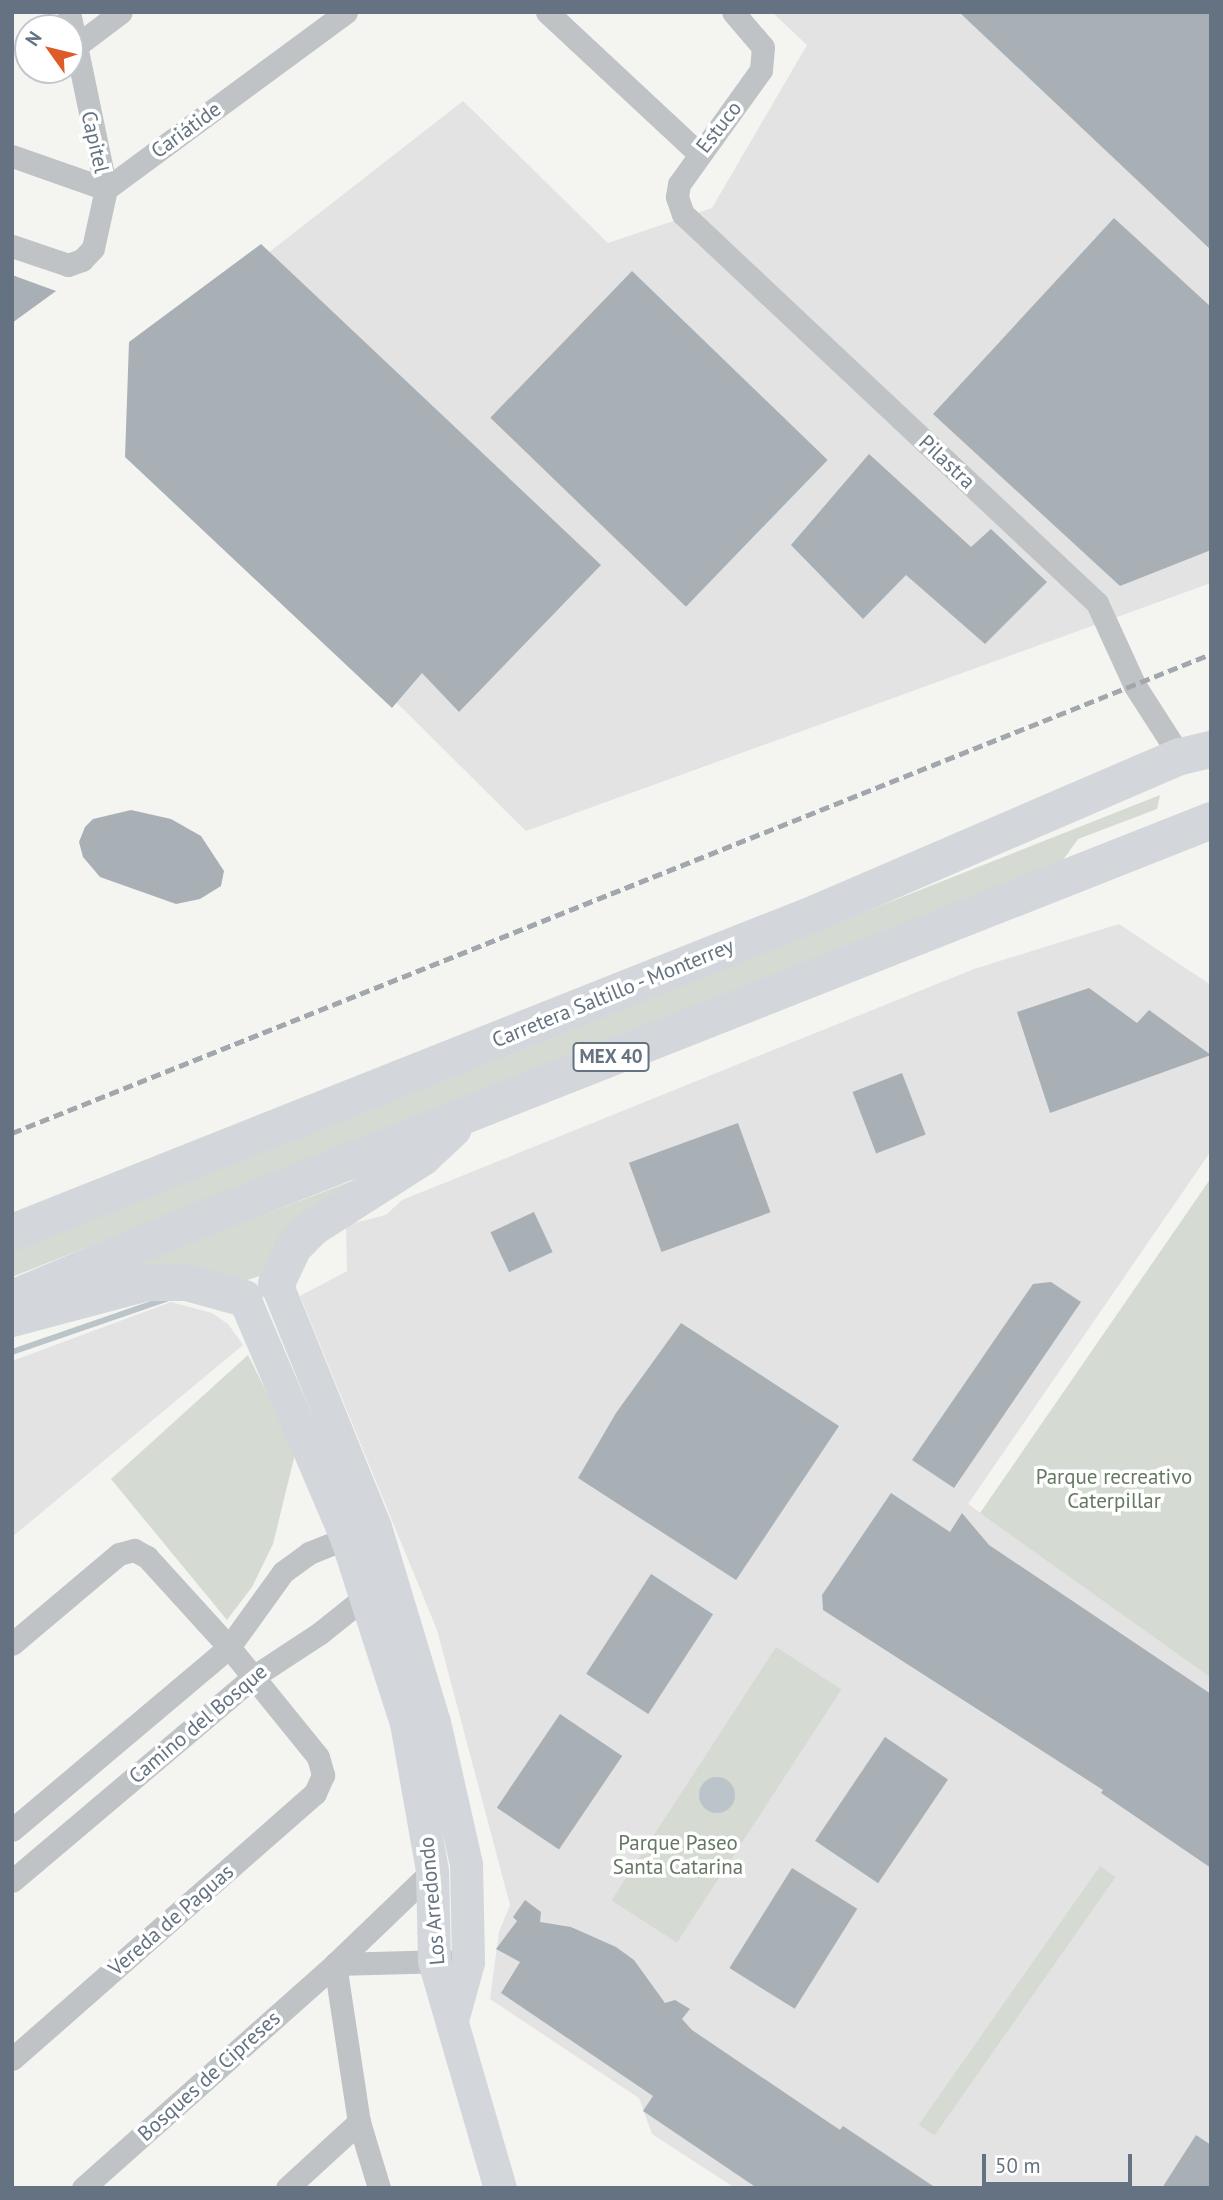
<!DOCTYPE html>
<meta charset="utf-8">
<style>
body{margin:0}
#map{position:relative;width:1223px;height:2200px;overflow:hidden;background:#f4f4f1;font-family:"PT Sans",sans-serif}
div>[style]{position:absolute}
.built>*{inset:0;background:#e2e3e2}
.green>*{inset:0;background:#d5dbd2;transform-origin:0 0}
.water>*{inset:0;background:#bbc4c9}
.round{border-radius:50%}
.stream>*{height:6px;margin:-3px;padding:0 3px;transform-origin:3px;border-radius:3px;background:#bbc4c9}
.building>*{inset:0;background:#a9b0b5;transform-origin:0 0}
.street>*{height:23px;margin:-11.5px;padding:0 11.5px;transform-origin:11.5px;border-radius:11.5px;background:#bfc3c6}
.secondary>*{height:33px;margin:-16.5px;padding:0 16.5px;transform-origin:16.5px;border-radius:16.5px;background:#d3d7db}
.primary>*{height:37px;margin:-18.5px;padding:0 18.5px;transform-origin:18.5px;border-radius:18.5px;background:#d3d7db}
.rail>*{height:5px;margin-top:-2.5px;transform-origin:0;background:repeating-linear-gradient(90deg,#a2a7ad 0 10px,transparent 0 15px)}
span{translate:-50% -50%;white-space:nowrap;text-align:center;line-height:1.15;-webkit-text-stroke:7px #fff;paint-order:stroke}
.shield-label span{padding:2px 5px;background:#fff;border:2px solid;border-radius:5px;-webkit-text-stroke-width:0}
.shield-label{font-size:19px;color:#647281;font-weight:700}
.street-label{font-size:21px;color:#647281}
.park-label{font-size:21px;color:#667863}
.frame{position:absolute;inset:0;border:14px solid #647281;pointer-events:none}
.north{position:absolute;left:14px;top:14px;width:70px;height:70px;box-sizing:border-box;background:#fff;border:2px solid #c1c7cd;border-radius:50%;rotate:304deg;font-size:19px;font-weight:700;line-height:28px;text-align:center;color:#647281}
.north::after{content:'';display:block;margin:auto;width:24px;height:32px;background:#dd5c28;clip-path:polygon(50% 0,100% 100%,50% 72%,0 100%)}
.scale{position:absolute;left:982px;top:2154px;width:150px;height:32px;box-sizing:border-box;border:4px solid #647281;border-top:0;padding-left:9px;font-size:21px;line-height:24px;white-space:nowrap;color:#647281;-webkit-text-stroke:5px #fff;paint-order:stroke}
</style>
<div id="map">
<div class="built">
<i style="clip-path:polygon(772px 12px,1211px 12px,1211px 583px,526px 831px,148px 456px,158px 339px,463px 101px,608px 243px,712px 208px,807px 45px)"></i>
<i style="clip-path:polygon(1119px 924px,1211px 985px,1211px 1151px,968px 1504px,1211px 1678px,1211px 2188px,735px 2188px,652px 2134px,639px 2098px,490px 1999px,499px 1932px,510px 1905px,437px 1630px,300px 1296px,347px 1271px,346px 1225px,386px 1215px,402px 1200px,974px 969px)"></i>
<i style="clip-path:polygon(171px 1302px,212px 1313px,228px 1324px,243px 1345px,12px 1537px,12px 1361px)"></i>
</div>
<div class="green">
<i style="clip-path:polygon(1160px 795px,1157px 809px,1078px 839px,1063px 860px,12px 1277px,12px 1249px)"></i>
<i style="clip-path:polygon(391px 1166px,269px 1273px,238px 1283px,31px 1304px)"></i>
<i style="clip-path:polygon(1211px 1178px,1211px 1678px,980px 1513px)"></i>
<i style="clip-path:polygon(248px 1355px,296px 1450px,273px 1544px,252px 1587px,227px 1620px,111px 1479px)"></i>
<i style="left:776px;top:1647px;width:78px;height:302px;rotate:33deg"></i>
<i style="left:1100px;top:1866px;width:19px;height:316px;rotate:35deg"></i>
</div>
<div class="water">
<i class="round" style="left:699px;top:1777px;width:36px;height:36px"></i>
</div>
<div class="stream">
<i style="left:12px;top:1352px;width:163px;rotate:-19deg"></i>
</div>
<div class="building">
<i style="clip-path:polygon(959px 12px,1211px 12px,1211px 250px)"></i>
<i style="clip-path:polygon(1114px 218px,1211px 307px,1211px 550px,1120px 586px,933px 414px)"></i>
<i style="clip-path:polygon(261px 244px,601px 565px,459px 712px,422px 673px,392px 708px,125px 457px,129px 342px)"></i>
<i style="left:632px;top:271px;width:272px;height:204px;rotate:44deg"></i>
<i style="clip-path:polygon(12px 275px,56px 291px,12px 323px)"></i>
<i style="clip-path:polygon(869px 454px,971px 547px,991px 529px,1047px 582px,985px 644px,906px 575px,863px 619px,791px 545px)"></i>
<i style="clip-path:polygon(131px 810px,171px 819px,201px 836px,224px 871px,221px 886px,200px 899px,176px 904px,100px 877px,83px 857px,79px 842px,85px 827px,93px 819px)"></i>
<i style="clip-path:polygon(1089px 988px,1137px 1023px,1149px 1010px,1211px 1055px,1050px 1113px,1017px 1012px)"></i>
<i style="left:902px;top:1073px;width:66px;height:53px;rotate:69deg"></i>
<i style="left:738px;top:1123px;width:95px;height:116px;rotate:70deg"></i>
<i style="left:534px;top:1212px;width:44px;height:48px;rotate:65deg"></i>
<i style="clip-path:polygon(1051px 1282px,1081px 1302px,954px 1488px,912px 1460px,1033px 1284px)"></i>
<i style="clip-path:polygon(681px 1323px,839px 1426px,736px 1580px,578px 1478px,616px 1413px)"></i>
<i style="clip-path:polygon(891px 1493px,950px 1532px,962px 1513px,989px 1545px,1211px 1694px,1211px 1868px,1101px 1793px,1103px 1790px,823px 1610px,822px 1595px)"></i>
<i style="left:651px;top:1574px;width:74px;height:119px;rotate:33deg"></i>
<i style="left:560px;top:1714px;width:75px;height:113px;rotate:34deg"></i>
<i style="left:885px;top:1737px;width:76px;height:125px;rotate:34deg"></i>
<i style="left:792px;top:1868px;width:77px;height:118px;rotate:32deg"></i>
<i style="clip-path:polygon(525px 1900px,541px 1912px,540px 1922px,571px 1927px,616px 1947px,634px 1960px,665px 2003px,675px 2000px,690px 2009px,682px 2019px,692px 2030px,840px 2130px,843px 2126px,936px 2188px,757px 2188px,643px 2111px,653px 2096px,501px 1993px,520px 1962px,496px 1949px,517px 1921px,513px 1917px)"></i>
<i style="clip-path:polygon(1196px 2135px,1211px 2145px,1211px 2188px,1162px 2188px)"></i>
</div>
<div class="street">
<i style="left:547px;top:12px;width:207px;rotate:43deg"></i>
<i style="left:733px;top:12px;width:46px;rotate:49.4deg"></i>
<i style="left:763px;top:47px;width:23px;rotate:95deg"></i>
<i style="left:761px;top:70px;width:140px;rotate:125.7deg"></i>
<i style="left:679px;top:184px;width:13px;rotate:99deg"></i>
<i style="left:677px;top:197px;width:18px;rotate:71deg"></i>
<i style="left:683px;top:214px;width:568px;rotate:43.22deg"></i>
<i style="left:1097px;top:603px;width:91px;rotate:65.4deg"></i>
<i style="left:1135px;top:686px;width:83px;rotate:57.3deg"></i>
<i style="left:76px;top:46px;width:56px;rotate:-37.1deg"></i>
<i style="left:12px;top:156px;width:100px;rotate:19.3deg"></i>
<i style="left:106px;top:189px;width:298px;rotate:-36.4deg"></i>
<i style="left:12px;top:246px;width:59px;rotate:18.7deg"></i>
<i style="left:68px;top:265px;width:15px;rotate:-20deg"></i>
<i style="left:82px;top:260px;width:16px;rotate:-47deg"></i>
<i style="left:93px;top:248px;width:60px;rotate:-77.6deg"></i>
<i style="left:106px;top:189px;width:181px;rotate:-101.8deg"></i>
<i style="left:12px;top:1644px;width:140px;rotate:-40.1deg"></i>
<i style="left:119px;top:1554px;width:16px;rotate:-15deg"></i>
<i style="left:134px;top:1550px;width:15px;rotate:28deg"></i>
<i style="left:147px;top:1557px;width:122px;rotate:47.7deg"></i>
<i style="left:229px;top:1647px;width:141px;rotate:51deg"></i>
<i style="left:318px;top:1757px;width:19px;rotate:74deg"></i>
<i style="left:323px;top:1775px;width:20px;rotate:114deg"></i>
<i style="left:315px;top:1793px;width:403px;rotate:138.7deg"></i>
<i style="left:12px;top:1830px;width:284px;rotate:-40.1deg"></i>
<i style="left:229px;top:1647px;width:92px;rotate:-54.2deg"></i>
<i style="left:283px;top:1572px;width:32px;rotate:-36deg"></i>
<i style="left:309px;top:1553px;width:54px;rotate:-21.8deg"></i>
<i style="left:12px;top:1881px;width:316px;rotate:-40.2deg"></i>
<i style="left:253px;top:1677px;width:80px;rotate:-33.3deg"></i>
<i style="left:320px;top:1633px;width:70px;rotate:-38.7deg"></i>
<i style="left:335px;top:1964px;width:160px;rotate:81.4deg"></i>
<i style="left:359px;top:2122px;width:69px;rotate:73.1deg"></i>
<i style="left:335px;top:1964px;width:112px;rotate:-1.5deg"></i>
<i style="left:83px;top:2188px;width:337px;rotate:-41.6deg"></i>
<i style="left:335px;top:1964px;width:134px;rotate:-43.8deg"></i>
<i style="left:287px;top:2188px;width:98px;rotate:-42.5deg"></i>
</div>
<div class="secondary">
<i style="left:276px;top:1283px;width:263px;rotate:67.9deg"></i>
<i style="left:375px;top:1527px;width:204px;rotate:73.2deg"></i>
<i style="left:434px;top:1722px;width:146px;rotate:77.3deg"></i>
<i style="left:466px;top:1864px;width:98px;rotate:88.8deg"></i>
<i style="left:468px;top:1962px;width:57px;rotate:105.3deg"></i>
<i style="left:244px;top:1298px;width:260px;rotate:66.9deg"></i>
<i style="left:346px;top:1537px;width:195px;rotate:72.1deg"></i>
<i style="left:406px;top:1723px;width:150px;rotate:80deg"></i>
<i style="left:432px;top:1871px;width:90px;rotate:88.7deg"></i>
<i style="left:434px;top:1961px;width:236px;rotate:73.8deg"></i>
</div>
<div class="primary">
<i style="left:12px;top:1232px;width:866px;rotate:-21.68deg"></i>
<i style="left:817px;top:912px;width:395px;rotate:-23.3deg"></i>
<i style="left:1180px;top:756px;width:32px;rotate:-13deg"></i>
<i style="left:276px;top:1283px;width:38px;rotate:-65deg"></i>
<i style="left:292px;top:1248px;width:28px;rotate:-46deg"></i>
<i style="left:311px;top:1228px;width:132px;rotate:-32.6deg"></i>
<i style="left:422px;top:1157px;width:42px;rotate:-43.1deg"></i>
<i style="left:12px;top:1298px;width:189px;rotate:-22.8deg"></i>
<i style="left:186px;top:1225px;width:1102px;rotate:-21.56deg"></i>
<i style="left:12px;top:1318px;width:139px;rotate:-15deg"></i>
<i style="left:146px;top:1282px;width:40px"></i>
<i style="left:186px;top:1282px;width:60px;rotate:15.4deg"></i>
</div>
<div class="rail">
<i style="left:12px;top:1133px;width:1291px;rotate:-21.78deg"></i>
</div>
<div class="shield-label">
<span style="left:611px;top:1057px">MEX 40</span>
</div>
<div class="street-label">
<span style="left:719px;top:127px;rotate:-52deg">Estuco</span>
<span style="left:186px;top:130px;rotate:-36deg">Cariátide</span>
<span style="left:95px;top:142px;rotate:77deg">Capitel</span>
<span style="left:947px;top:462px;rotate:43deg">Pilastra</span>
<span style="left:613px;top:993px;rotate:-22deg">Carretera Saltillo - Monterrey</span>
<span style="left:198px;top:1724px;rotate:-40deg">Camino del Bosque</span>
<span style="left:432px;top:1901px;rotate:-95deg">Los Arredondo</span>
<span style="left:171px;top:1920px;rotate:-41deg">Vereda de Paguas</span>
<span style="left:209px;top:2076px;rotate:-42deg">Bosques de Cipreses</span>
</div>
<div class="park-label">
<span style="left:1114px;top:1489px">Parque recreativo<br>Caterpillar</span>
<span style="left:678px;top:1855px">Parque Paseo<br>Santa Catarina</span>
</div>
<div class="frame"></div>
<div class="north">N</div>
<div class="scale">50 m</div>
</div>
